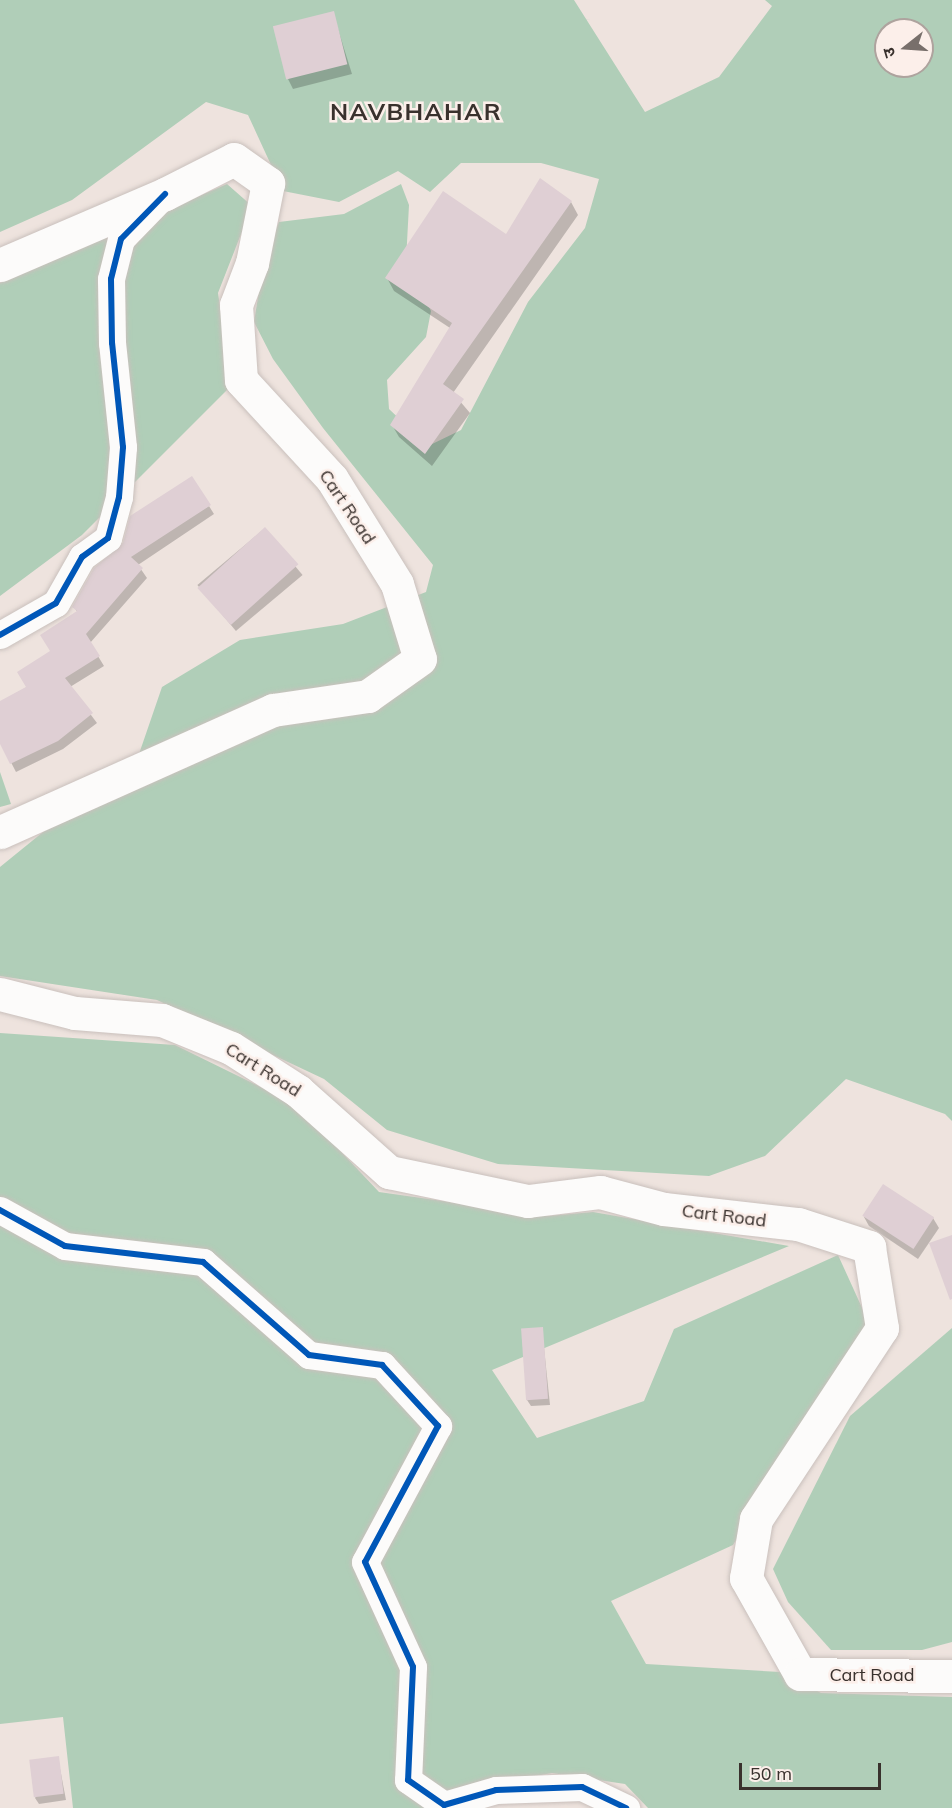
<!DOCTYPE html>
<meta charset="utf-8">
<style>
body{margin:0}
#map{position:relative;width:952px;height:1808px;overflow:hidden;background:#eee3de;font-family:Mulish,"Noto Sans Devanagari",sans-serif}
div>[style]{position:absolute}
.forest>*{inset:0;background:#b0ceb8}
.shadow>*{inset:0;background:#0003;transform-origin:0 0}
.building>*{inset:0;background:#dfcfd4;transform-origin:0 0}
.roads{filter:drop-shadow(0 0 2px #c9c0bc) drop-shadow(0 0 2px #c9c0bc)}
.minor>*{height:27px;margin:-13.5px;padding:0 13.5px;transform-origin:13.5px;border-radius:13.5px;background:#fcfbfa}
.major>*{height:33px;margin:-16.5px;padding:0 16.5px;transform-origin:16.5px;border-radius:16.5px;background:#fcfbfa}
.cycleway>*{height:6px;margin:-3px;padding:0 3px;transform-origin:3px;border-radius:3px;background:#0057b8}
span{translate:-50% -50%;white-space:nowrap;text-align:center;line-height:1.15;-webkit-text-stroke:5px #fcefea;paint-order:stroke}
.street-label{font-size:18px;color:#39312d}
.district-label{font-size:24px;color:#39312d;font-weight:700;letter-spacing:1.5px}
.north{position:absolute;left:874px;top:18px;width:60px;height:60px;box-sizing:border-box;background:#fcefea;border:2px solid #aea39e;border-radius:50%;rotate:253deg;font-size:16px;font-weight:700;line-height:24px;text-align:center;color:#39312d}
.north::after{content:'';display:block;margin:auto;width:21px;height:27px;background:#786f6b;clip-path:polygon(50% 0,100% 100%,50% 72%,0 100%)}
.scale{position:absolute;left:739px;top:1763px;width:142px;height:27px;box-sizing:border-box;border:3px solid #39312d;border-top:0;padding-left:8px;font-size:18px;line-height:21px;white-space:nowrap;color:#39312d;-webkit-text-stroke:4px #fcefea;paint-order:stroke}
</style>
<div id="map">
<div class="forest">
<i style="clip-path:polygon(evenodd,0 0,574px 0,645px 112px,719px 77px,772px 6px,765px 0,952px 0,952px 1121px,945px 1114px,846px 1079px,765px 1156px,709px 1176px,498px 1164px,387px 1130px,324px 1079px,157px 1000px,0 976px,0 867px,139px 754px,162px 687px,240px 640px,343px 624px,426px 592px,433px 565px,323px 428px,273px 359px,254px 322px,264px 260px,279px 222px,344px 214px,401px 184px,409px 205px,406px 261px,431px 311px,426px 337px,387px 380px,389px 409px,428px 446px,461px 430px,528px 302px,585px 228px,599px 179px,541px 163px,461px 163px,430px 192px,398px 171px,339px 202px,283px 191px,248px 115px,206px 102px,72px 200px,0 232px,0 0,886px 30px,922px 30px,922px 66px,886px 66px,886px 30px)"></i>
<i style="clip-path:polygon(227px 184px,252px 206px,218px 293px,231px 386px,82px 535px,0 596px,0 283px)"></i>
<i style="clip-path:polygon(0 772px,11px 804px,0 807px)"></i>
<i style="clip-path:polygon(0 1033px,175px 1045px,297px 1105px,379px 1192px,548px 1216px,593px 1212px,789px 1246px,492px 1370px,537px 1438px,644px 1401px,674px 1329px,838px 1255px,869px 1323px,733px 1545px,611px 1601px,646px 1664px,780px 1672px,821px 1693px,952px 1697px,952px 1808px,648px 1808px,625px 1784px,552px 1773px,450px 1791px,444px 1808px,73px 1808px,63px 1717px,0 1724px)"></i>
<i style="clip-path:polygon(952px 1328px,952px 1642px,922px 1650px,831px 1650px,788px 1602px,773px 1569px,850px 1416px)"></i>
</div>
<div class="shadow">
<i style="clip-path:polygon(333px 13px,352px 74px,293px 89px,288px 79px)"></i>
<i style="clip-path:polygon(540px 180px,571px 202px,578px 215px,453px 393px,470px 413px,432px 466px,399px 437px,392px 425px,450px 328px,394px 291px,387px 278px,506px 236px)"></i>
<i style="clip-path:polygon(209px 506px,214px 514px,138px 565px,147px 578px,90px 643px,104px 666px,70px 687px,97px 723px,63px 749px,16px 772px,0 741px,0 702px,27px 687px,78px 613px,74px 607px,95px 569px)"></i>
<i style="left:264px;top:529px;width:60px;height:87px;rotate:50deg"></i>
<i style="clip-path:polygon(864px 1217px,933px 1218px,939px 1228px,918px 1259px,869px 1226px)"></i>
<i style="clip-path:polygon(542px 1329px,550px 1405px,531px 1406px,527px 1400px)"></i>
<i style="clip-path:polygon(58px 1758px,66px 1800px,39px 1804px,35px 1798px)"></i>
</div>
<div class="building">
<i style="left:334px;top:11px;width:55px;height:63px;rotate:76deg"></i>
<i style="clip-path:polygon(540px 178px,572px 201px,443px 384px,464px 399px,425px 454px,390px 425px,452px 323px,385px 278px,443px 191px,506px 234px)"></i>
<i style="clip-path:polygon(192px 476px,211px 505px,131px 557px,143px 568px,86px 634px,100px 656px,65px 678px,93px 713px,58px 741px,10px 764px,0 744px,0 701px,26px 687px,17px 672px,50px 651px,40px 635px,77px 611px,72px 607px,94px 568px,123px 543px,130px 516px)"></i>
<i style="left:265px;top:527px;width:50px;height:91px;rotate:48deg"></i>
<i style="left:883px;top:1184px;width:61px;height:38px;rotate:33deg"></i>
<i style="clip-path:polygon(952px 1235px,952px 1299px,950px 1300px,929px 1243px)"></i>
<i style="left:543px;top:1327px;width:72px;height:22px;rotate:86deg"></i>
<i style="left:59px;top:1756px;width:38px;height:30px;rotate:83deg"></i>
</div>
<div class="roads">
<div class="minor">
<i style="left:0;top:635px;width:64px;rotate:-29.7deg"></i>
<i style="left:56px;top:603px;width:53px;rotate:-60.5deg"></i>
<i style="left:82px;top:557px;width:32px;rotate:-36deg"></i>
<i style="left:108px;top:538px;width:42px;rotate:-75deg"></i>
<i style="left:119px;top:497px;width:50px;rotate:-85.4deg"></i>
<i style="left:123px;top:447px;width:105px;rotate:-96deg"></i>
<i style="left:112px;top:343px;width:64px;rotate:-90.9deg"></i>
<i style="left:111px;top:279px;width:41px;rotate:-76deg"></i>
<i style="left:121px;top:239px;width:56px;rotate:-45.7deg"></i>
<i style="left:0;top:1210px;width:74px;rotate:29deg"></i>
<i style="left:65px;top:1246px;width:139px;rotate:6.6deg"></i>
<i style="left:203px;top:1262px;width:141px;rotate:41.3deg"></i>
<i style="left:309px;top:1355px;width:74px;rotate:7.8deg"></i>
<i style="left:382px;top:1365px;width:83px;rotate:47.4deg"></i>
<i style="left:438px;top:1426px;width:154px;rotate:118.2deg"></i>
<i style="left:365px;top:1562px;width:115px;rotate:65.4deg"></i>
<i style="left:413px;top:1667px;width:113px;rotate:92.5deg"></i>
<i style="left:408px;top:1780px;width:44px;rotate:34.8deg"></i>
<i style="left:444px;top:1805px;width:54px;rotate:-16.1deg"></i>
<i style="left:496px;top:1790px;width:86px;rotate:-2deg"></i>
<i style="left:582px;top:1787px;width:49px;rotate:25.5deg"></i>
</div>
<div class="major">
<i style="left:0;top:265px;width:180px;rotate:-23.3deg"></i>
<i style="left:165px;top:194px;width:77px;rotate:-26.9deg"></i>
<i style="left:234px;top:159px;width:42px;rotate:35.2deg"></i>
<i style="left:268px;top:183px;width:82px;rotate:101.3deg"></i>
<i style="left:252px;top:263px;width:45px;rotate:110.9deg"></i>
<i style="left:236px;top:305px;width:75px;rotate:86.2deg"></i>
<i style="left:241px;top:380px;width:134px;rotate:47.4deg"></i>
<i style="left:332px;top:479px;width:123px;rotate:58.2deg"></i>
<i style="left:397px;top:584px;width:78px;rotate:73deg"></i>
<i style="left:420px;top:659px;width:64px;rotate:144.6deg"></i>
<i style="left:368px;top:696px;width:96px;rotate:171.6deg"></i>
<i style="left:273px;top:710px;width:299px;rotate:155.9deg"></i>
<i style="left:0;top:994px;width:77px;rotate:14.2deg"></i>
<i style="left:75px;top:1013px;width:87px;rotate:4.6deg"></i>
<i style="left:162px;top:1020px;width:74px;rotate:22.1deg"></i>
<i style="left:231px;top:1048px;width:80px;rotate:32.7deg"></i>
<i style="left:298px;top:1091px;width:122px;rotate:41.7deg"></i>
<i style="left:389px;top:1172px;width:142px;rotate:11.8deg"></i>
<i style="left:528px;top:1201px;width:73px;rotate:-7.1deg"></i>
<i style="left:600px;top:1192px;width:66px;rotate:14.9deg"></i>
<i style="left:664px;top:1209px;width:135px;rotate:6.4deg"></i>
<i style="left:798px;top:1224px;width:75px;rotate:17.9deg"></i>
<i style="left:869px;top:1247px;width:82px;rotate:80.9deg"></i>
<i style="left:882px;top:1328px;width:229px;rotate:123.4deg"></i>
<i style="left:756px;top:1519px;width:60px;rotate:99.6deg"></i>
<i style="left:746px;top:1578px;width:110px;rotate:60.6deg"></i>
<i style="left:800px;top:1674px;width:152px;rotate:0.8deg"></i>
</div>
</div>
<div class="cycleway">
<i style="left:0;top:635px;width:64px;rotate:-29.7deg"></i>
<i style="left:56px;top:603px;width:53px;rotate:-60.5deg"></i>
<i style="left:82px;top:557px;width:32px;rotate:-36deg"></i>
<i style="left:108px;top:538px;width:42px;rotate:-75deg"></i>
<i style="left:119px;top:497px;width:50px;rotate:-85.4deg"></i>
<i style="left:123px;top:447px;width:105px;rotate:-96deg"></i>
<i style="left:112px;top:343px;width:64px;rotate:-90.9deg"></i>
<i style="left:111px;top:279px;width:41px;rotate:-76deg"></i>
<i style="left:121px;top:239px;width:63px;rotate:-45.6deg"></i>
<i style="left:0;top:1210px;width:74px;rotate:29deg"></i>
<i style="left:65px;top:1246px;width:139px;rotate:6.6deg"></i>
<i style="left:203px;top:1262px;width:141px;rotate:41.3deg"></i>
<i style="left:309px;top:1355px;width:74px;rotate:7.8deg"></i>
<i style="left:382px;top:1365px;width:83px;rotate:47.4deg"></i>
<i style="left:438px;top:1426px;width:154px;rotate:118.2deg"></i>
<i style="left:365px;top:1562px;width:115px;rotate:65.4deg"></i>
<i style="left:413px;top:1667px;width:113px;rotate:92.5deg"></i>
<i style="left:408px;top:1780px;width:44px;rotate:34.8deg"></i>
<i style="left:444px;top:1805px;width:54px;rotate:-16.1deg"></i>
<i style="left:496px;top:1790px;width:86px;rotate:-2deg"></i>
<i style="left:582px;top:1787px;width:49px;rotate:25.5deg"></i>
</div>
<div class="street-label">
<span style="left:347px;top:507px;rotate:56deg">Cart Road</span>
<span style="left:263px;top:1070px;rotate:32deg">Cart Road</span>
<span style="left:724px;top:1216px;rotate:7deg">Cart Road</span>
<span style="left:872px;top:1675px">Cart Road</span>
</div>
<div class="district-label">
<span style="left:416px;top:112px">NAVBHAHAR</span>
</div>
<div class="north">उ</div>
<div class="scale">50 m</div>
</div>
